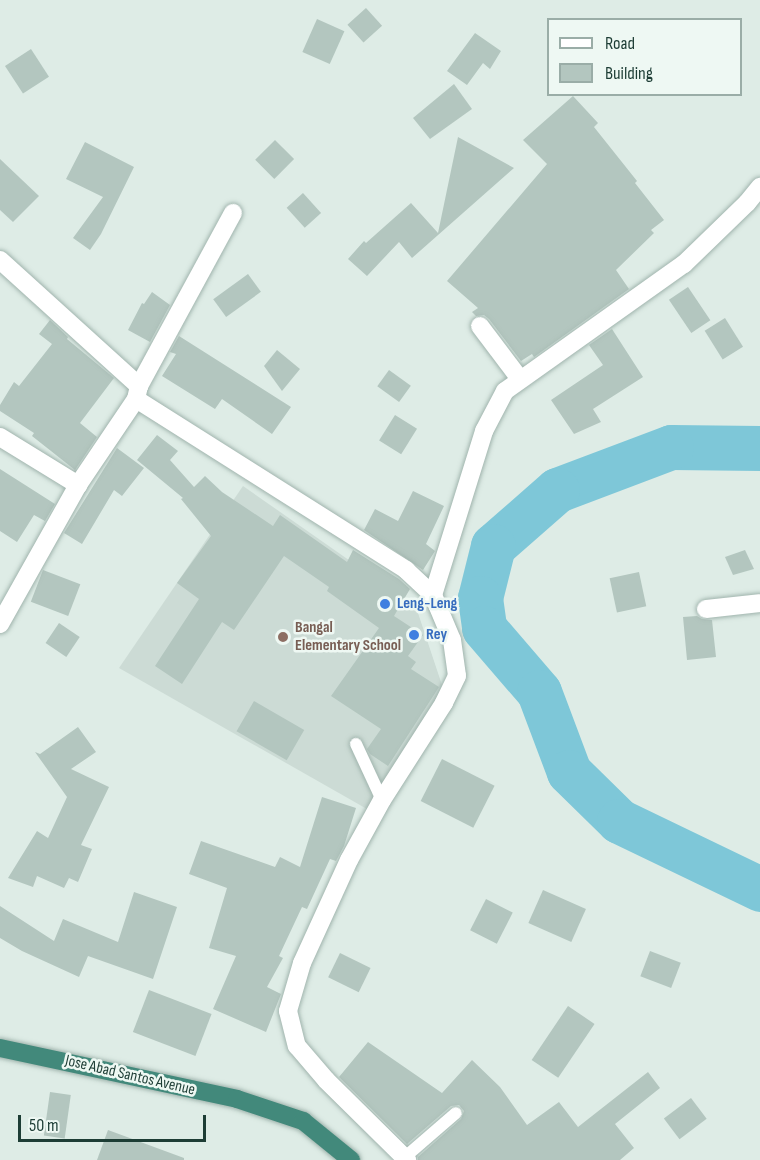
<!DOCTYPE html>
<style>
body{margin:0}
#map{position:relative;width:760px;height:1160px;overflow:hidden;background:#deece6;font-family:"Sofia Sans Condensed",sans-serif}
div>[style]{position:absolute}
.built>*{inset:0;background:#ccdbd5}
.river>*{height:45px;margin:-22.5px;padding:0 22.5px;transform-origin:22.5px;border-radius:22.5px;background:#7ec7d8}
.building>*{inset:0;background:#b3c6bf;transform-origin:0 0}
.roads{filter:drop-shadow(0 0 2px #a0b4ad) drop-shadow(0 0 2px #a0b4ad)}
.service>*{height:12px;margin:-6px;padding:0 6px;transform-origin:6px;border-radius:6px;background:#fff}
.minor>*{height:18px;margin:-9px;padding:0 9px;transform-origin:9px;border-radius:9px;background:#fff}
.trunk>*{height:18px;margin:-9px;padding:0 9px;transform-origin:9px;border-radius:9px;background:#42897b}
.dots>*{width:16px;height:16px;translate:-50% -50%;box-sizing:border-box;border:3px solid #eef8f3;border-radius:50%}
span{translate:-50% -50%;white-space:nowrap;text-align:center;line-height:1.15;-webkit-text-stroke:5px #eef8f3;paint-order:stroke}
.shop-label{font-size:16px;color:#366cbe;font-weight:700}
.left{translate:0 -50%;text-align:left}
.education-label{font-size:16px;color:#785e54;font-weight:700}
.street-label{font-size:16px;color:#1d3d35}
.legend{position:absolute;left:547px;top:18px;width:195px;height:78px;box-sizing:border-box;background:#eef8f3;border:2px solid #9aada7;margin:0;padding:8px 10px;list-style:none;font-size:18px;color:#1d3d35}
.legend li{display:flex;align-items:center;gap:12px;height:30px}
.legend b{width:30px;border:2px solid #9aada7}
.scale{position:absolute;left:18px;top:1115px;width:188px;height:27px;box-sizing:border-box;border:3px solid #1d3d35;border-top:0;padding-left:8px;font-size:18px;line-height:21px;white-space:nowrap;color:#1d3d35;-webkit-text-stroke:4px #eef8f3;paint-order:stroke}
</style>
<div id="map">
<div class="built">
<i style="clip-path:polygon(243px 486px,416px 607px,443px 688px,367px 809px,119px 668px)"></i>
</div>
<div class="river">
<i style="left:760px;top:448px;width:89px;rotate:-179.4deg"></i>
<i style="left:671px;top:447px;width:122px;rotate:159.3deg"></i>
<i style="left:557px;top:490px;width:85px;rotate:138.8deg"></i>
<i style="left:493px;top:546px;width:54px;rotate:104deg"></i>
<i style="left:480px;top:598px;width:30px;rotate:82deg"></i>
<i style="left:484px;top:628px;width:84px;rotate:49.3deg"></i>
<i style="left:539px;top:692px;width:85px;rotate:69.4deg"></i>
<i style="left:569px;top:772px;width:70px;rotate:44.4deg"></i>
<i style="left:619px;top:821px;width:157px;rotate:25.7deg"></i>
</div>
<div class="building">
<i style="left:366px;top:8px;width:24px;height:25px;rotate:48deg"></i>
<i style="left:317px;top:19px;width:30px;height:36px;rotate:24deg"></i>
<i style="clip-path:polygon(475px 33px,501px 51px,490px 69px,483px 63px,467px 85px,447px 71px)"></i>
<i style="left:31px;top:49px;width:33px;height:31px;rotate:57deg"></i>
<i style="clip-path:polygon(454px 84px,472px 109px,430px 139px,413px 118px)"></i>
<i style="clip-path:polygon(573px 96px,598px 123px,594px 127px,637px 181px,635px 183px,664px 220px,651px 230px,654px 233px,616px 270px,629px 289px,534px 357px,532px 354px,521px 361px,489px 319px,484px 315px,476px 316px,472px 312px,478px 308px,447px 281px,547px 164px,523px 140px)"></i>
<i style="clip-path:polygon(458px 137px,514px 168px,412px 258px,399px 242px,367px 276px,348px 259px,364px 241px,366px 243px,411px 203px,438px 233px)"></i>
<i style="left:275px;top:140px;width:27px;height:28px;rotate:45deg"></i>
<i style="clip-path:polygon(85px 142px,134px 167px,101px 234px,90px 250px,73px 238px,103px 197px,66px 179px)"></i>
<i style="clip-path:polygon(0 159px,39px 196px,13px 222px,0 210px)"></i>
<i style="left:303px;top:193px;width:27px;height:22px;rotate:48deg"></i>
<i style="left:248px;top:274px;width:22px;height:43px;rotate:54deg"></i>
<i style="left:688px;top:287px;width:40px;height:23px;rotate:56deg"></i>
<i style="clip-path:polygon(152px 292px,170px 305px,150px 342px,128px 330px,142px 303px,144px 304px)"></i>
<i style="left:725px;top:318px;width:34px;height:24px;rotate:58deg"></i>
<i style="clip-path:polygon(50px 320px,68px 337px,67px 339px,114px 378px,80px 423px,97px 437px,75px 470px,32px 436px,34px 433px,0 411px,0 405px,14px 382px,19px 386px,52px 344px,39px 334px)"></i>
<i style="clip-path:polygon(612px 329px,643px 377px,593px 409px,601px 422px,574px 434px,551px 400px,603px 365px,589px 345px)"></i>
<i style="clip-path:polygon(179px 336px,291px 407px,272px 434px,222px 399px,215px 409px,162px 376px,176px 354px,170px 352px)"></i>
<i style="clip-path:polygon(277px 350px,300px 369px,282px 391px,264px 366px)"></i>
<i style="left:389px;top:370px;width:27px;height:20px;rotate:36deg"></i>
<i style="left:395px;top:415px;width:26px;height:30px;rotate:32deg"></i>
<i style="clip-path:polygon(157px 435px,178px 451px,170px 460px,194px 487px,205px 476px,222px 492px,273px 526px,280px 515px,347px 562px,353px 550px,399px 579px,410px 589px,394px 616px,423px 635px,408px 656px,416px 662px,411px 669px,439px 687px,388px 766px,370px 754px,367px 749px,381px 729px,331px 696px,379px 628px,327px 591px,329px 587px,284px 556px,234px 630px,222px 622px,182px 684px,155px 666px,199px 599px,177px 583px,211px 536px,181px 499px,183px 498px,137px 460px)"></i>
<i style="clip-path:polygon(117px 448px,144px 468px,122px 496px,114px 490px,82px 544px,64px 533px)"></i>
<i style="clip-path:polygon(0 469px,55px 504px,45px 521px,34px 515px,17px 542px,0 531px)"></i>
<i style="clip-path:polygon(413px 491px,444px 506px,426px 544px,435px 551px,423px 570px,364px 530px,375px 509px,398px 521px)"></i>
<i style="clip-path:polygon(745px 550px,754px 569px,733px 575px,725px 557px)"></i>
<i style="left:43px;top:570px;width:40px;height:34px;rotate:21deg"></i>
<i style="left:639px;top:572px;width:35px;height:30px;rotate:78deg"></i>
<i style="clip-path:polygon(697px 616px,702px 619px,712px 620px,716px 657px,687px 660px,683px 617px)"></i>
<i style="left:59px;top:623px;width:25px;height:24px;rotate:34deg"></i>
<i style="left:254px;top:701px;width:58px;height:35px;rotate:30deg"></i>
<i style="clip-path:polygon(78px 727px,96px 752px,71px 769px,109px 787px,81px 845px,92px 849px,78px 882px,69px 878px,64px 888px,37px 876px,33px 887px,8px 878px,37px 831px,48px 838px,67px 797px,35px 752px,40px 754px)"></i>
<i style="left:442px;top:759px;width:59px;height:47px;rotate:27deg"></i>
<i style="clip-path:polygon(322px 797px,356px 808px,344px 846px,336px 861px,330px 859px,307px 909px,302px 907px,279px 956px,283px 958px,267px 987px,281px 994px,266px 1032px,213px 1009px,236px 956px,209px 948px,227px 888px,189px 874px,201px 841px,275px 867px,280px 857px,300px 867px)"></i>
<i style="left:543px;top:890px;width:47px;height:36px;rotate:24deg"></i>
<i style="clip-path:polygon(134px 892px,177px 907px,153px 979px,88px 956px,79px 977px,22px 951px,0 938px,0 906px,54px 941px,63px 919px,118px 942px)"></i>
<i style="left:486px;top:899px;width:30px;height:35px;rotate:27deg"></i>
<i style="left:650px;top:951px;width:33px;height:27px;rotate:21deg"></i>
<i style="left:340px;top:953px;width:34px;height:27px;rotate:26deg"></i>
<i style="left:149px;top:990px;width:67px;height:45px;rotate:21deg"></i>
<i style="left:568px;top:1006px;width:32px;height:65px;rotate:34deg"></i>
<i style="clip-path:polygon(368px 1042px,442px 1093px,472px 1060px,500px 1087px,527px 1125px,559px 1102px,578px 1127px,648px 1072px,660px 1088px,615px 1124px,634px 1148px,620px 1160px,418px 1160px,418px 1157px,461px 1119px,464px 1111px,459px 1105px,451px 1106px,407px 1144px,339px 1077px)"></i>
<i style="left:50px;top:1092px;width:21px;height:44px;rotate:8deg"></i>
<i style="left:691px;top:1098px;width:26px;height:34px;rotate:53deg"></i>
<i style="clip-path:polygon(108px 1130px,184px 1158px,184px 1160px,97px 1160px)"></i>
</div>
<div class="roads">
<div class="service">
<i style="left:356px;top:744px;width:62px;rotate:65.1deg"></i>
<i style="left:405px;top:1157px;width:67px;rotate:-40.8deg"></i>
</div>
<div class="minor">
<i style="left:0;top:260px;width:188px;rotate:42.2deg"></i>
<i style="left:480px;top:326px;width:66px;rotate:53deg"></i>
<i style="left:136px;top:399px;width:320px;rotate:32.3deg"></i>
<i style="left:406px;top:570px;width:37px;rotate:43deg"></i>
<i style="left:433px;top:595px;width:49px;rotate:67.1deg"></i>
<i style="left:452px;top:640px;width:36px;rotate:82deg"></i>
<i style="left:457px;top:676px;width:30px;rotate:116deg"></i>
<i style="left:444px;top:703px;width:115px;rotate:122.6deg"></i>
<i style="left:382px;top:800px;width:68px;rotate:118.8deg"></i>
<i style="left:349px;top:860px;width:113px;rotate:114.5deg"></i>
<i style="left:302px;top:963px;width:50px;rotate:106.3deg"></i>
<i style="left:288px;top:1011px;width:36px;rotate:76deg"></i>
<i style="left:297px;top:1046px;width:45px;rotate:49.5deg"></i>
<i style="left:326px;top:1080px;width:114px;rotate:44.6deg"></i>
<i style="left:0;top:437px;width:92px;rotate:31.6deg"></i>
<i style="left:433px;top:595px;width:172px;rotate:-72.7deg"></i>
<i style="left:484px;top:431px;width:45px;rotate:-62.3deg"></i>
<i style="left:505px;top:391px;width:219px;rotate:-35.4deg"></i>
<i style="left:684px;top:264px;width:88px;rotate:-44.1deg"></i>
<i style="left:747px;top:203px;width:21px;rotate:-51deg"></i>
<i style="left:706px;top:609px;width:54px;rotate:-6.3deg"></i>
<i style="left:0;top:624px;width:159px;rotate:-60.7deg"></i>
<i style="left:78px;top:485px;width:104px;rotate:-56deg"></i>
<i style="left:136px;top:399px;width:13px;rotate:-77deg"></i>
<i style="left:139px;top:386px;width:197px;rotate:-61.5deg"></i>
</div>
<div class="trunk">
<i style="left:0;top:1048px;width:242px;rotate:12.1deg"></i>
<i style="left:237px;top:1099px;width:70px;rotate:18.4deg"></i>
<i style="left:303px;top:1121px;width:62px;rotate:39.1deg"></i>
</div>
</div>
<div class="dots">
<i style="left:385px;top:604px;background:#3f7fe0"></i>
<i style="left:414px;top:635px;background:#3f7fe0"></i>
<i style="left:283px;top:637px;background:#8d6e63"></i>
</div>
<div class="shop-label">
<span class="left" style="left:397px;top:604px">Leng-Leng</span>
<span class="left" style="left:426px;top:635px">Rey</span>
</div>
<div class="education-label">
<span class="left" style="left:295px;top:637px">Bangal<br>Elementary School</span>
</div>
<div class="street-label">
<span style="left:130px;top:1076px;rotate:13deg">Jose Abad Santos Avenue</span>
</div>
<ul class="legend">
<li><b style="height:8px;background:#fff"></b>Road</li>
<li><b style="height:16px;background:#b3c6bf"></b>Building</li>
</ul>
<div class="scale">50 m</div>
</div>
